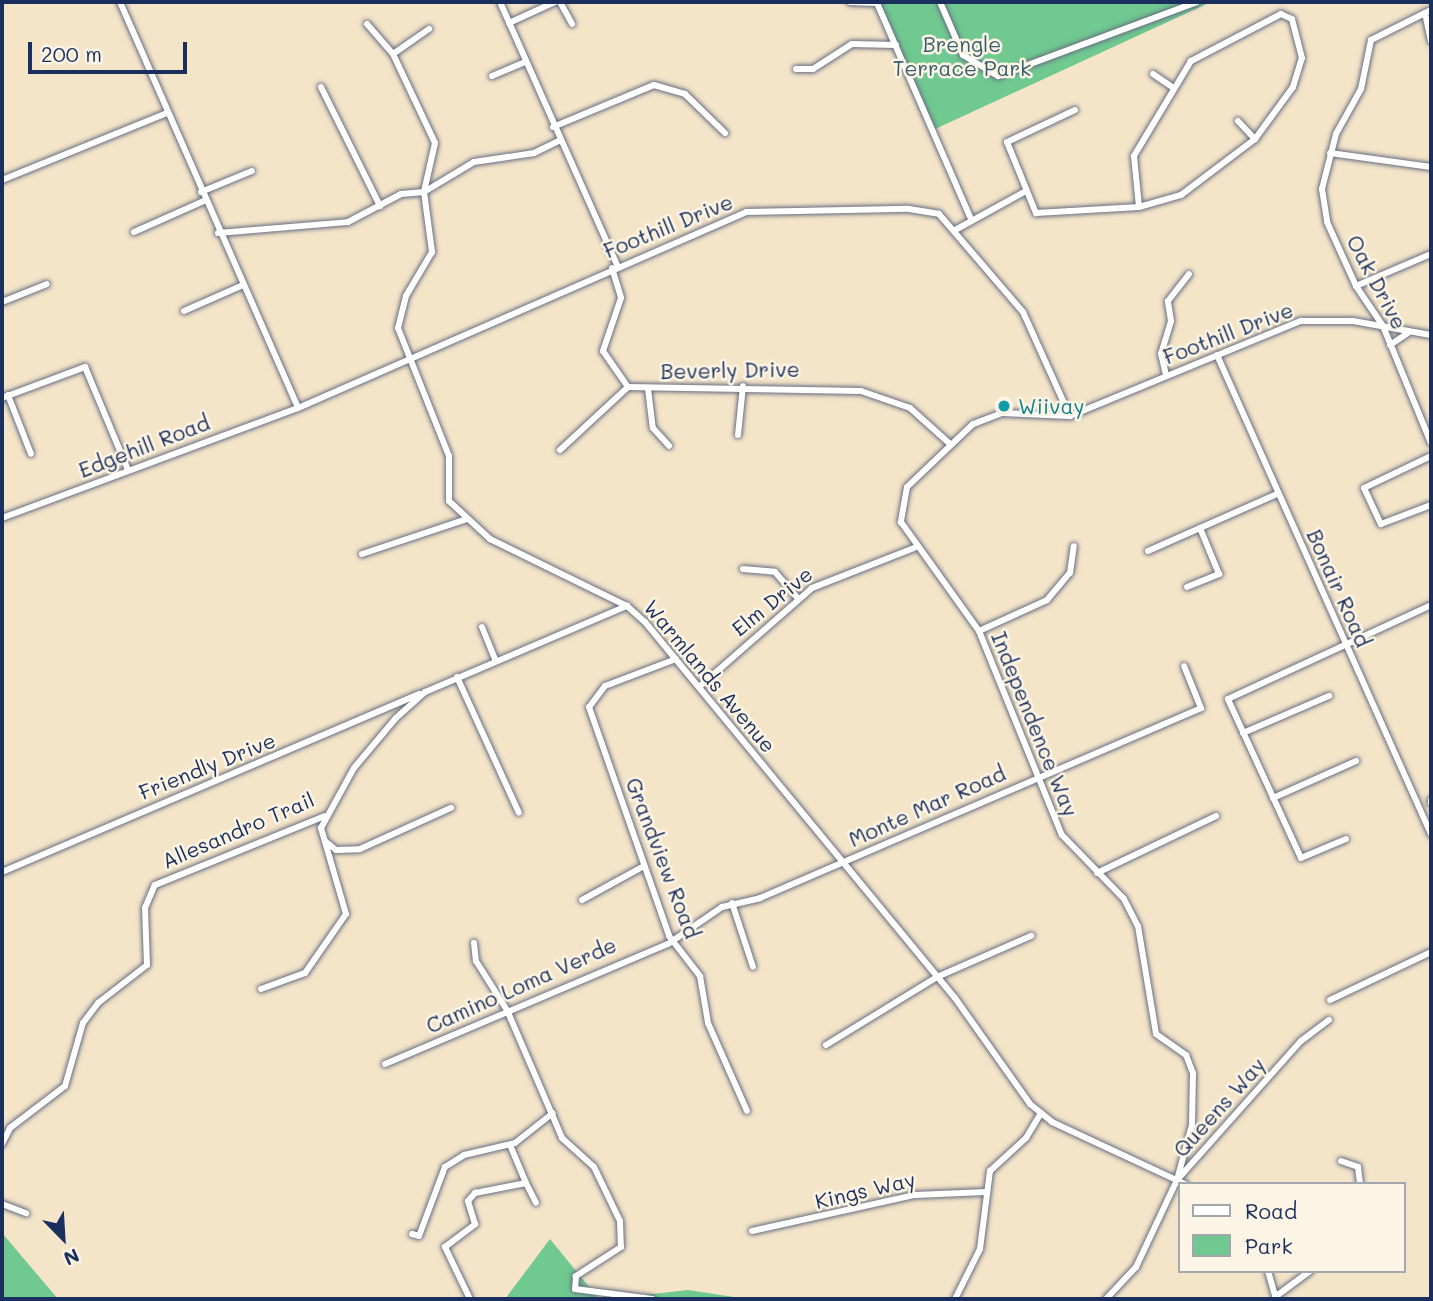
<!DOCTYPE html>
<style>
body{margin:0}
#map{position:relative;width:1433px;height:1301px;overflow:hidden;background:#f4e4c8;font-family:Mali,sans-serif}
div>[style]{position:absolute}
.green>*{inset:0;background:#70c990}
.roads{filter:drop-shadow(0 0 2px #676e83) drop-shadow(0 0 2px #676e83)}
.minor>*{height:6px;margin:-3px;padding:0 3px;transform-origin:3px;border-radius:3px;background:#fff}
.dots>*{width:19px;height:19px;translate:-50% -50%;box-sizing:border-box;border:4px solid #fcf5e5;border-radius:50%}
span{translate:-50% -50%;white-space:nowrap;text-align:center;line-height:1.15;-webkit-text-stroke:5px #fcf5e5;paint-order:stroke}
.park-label{font-size:21px;color:#355d6d}
.street-label{font-size:21px;color:#1b2f5e}
.culture-label{font-size:21px;color:#0d838f}
.left{translate:0 -50%;text-align:left}
.frame{position:absolute;inset:0;border:4px solid #1b2f5e;pointer-events:none}
.legend{position:absolute;left:1178px;top:1182px;width:228px;height:91px;box-sizing:border-box;background:#fcf5e5;border:2px solid #a2a6af;margin:0;padding:9px 12px;list-style:none;font-size:21px;color:#1b2f5e}
.legend li{display:flex;align-items:center;gap:14px;height:35px}
.legend b{width:35px;border:2px solid #a2a6af}
.north{position:absolute;left:28px;top:1203px;width:70px;height:70px;-webkit-text-stroke:5px #fcf5e5;paint-order:stroke;rotate:156deg;font-size:19px;font-weight:700;line-height:28px;text-align:center;color:#1b2f5e}
.north::after{content:'';display:block;margin:auto;width:24px;height:32px;background:#1b2f5e;clip-path:polygon(50% 0,100% 100%,50% 72%,0 100%)}
.scale{position:absolute;left:28px;top:42px;width:159px;height:32px;box-sizing:border-box;border:4px solid #1b2f5e;border-top:0;padding-left:9px;font-size:21px;line-height:24px;white-space:nowrap;color:#1b2f5e;-webkit-text-stroke:5px #fcf5e5;paint-order:stroke}
</style>
<div id="map">
<div class="green">
<i style="clip-path:polygon(878px 2px,1211px 2px,933px 130px)"></i>
<i style="clip-path:polygon(2px 1233px,58px 1299px,2px 1299px)"></i>
<i style="clip-path:polygon(550px 1239px,599px 1299px,505px 1299px)"></i>
<i style="clip-path:polygon(688px 1290px,747px 1299px,608px 1299px)"></i>
</div>
<div class="roads">
<div class="minor">
<i style="left:120px;top:2px;width:443px;rotate:66.3deg"></i>
<i style="left:500px;top:2px;width:288px;rotate:66deg"></i>
<i style="left:560px;top:2px;width:25px;rotate:61deg"></i>
<i style="left:850px;top:2px;width:27px;rotate:2deg"></i>
<i style="left:877px;top:3px;width:233px;rotate:66.5deg"></i>
<i style="left:940px;top:2px;width:58px;rotate:66.5deg"></i>
<i style="left:963px;top:55px;width:41px;rotate:31deg"></i>
<i style="left:998px;top:76px;width:212px;rotate:-20.4deg"></i>
<i style="left:1431px;top:10px;width:67px;rotate:153.4deg"></i>
<i style="left:1371px;top:40px;width:50px;rotate:101.5deg"></i>
<i style="left:1361px;top:89px;width:51px;rotate:119.1deg"></i>
<i style="left:1336px;top:134px;width:57px;rotate:104.3deg"></i>
<i style="left:1322px;top:189px;width:33px;rotate:81deg"></i>
<i style="left:1327px;top:222px;width:70px;rotate:65.6deg"></i>
<i style="left:1356px;top:286px;width:48px;rotate:56deg"></i>
<i style="left:1383px;top:326px;width:126px;rotate:67.7deg"></i>
<i style="left:1425px;top:13px;width:29px;rotate:78deg"></i>
<i style="left:509px;top:23px;width:51px;rotate:-24.5deg"></i>
<i style="left:367px;top:24px;width:40px;rotate:49deg"></i>
<i style="left:393px;top:54px;width:98px;rotate:64.7deg"></i>
<i style="left:435px;top:143px;width:50px;rotate:102.7deg"></i>
<i style="left:424px;top:192px;width:61px;rotate:82.4deg"></i>
<i style="left:432px;top:252px;width:51px;rotate:120.6deg"></i>
<i style="left:406px;top:296px;width:33px;rotate:104deg"></i>
<i style="left:398px;top:328px;width:138px;rotate:68.3deg"></i>
<i style="left:449px;top:456px;width:45px;rotate:90deg"></i>
<i style="left:449px;top:501px;width:56px;rotate:42.8deg"></i>
<i style="left:490px;top:539px;width:153px;rotate:26.1deg"></i>
<i style="left:627px;top:606px;width:24px;rotate:42deg"></i>
<i style="left:645px;top:622px;width:487px;rotate:50.5deg"></i>
<i style="left:955px;top:998px;width:130px;rotate:54.7deg"></i>
<i style="left:1030px;top:1104px;width:28px;rotate:39deg"></i>
<i style="left:1052px;top:1122px;width:147px;rotate:25deg"></i>
<i style="left:393px;top:54px;width:44px;rotate:-34.8deg"></i>
<i style="left:796px;top:69px;width:17px"></i>
<i style="left:813px;top:69px;width:46px;rotate:-32.7deg"></i>
<i style="left:852px;top:44px;width:44px;rotate:1.3deg"></i>
<i style="left:1153px;top:74px;width:25px;rotate:34deg"></i>
<i style="left:492px;top:76px;width:36px;rotate:-23deg"></i>
<i style="left:321px;top:87px;width:133px;rotate:63.6deg"></i>
<i style="left:1075px;top:110px;width:75px;rotate:154.8deg"></i>
<i style="left:1007px;top:142px;width:77px;rotate:67.8deg"></i>
<i style="left:1036px;top:213px;width:103px;rotate:-3.3deg"></i>
<i style="left:1139px;top:207px;width:44px;rotate:-15.9deg"></i>
<i style="left:1181px;top:195px;width:93px;rotate:-37.1deg"></i>
<i style="left:1255px;top:139px;width:64px;rotate:-53.8deg"></i>
<i style="left:1293px;top:87px;width:30px;rotate:-73deg"></i>
<i style="left:1302px;top:58px;width:40px;rotate:-104.4deg"></i>
<i style="left:1292px;top:19px;width:12px;rotate:-156deg"></i>
<i style="left:1281px;top:14px;width:102px;rotate:152.4deg"></i>
<i style="left:1191px;top:61px;width:111px;rotate:121deg"></i>
<i style="left:1134px;top:156px;width:51px;rotate:84.4deg"></i>
<i style="left:1238px;top:121px;width:25px;rotate:47deg"></i>
<i style="left:553px;top:127px;width:109px;rotate:-22.6deg"></i>
<i style="left:654px;top:85px;width:32px;rotate:16deg"></i>
<i style="left:685px;top:94px;width:56px;rotate:44.3deg"></i>
<i style="left:1330px;top:153px;width:102px;rotate:7.9deg"></i>
<i style="left:2px;top:180px;width:178px;rotate:-22.1deg"></i>
<i style="left:201px;top:192px;width:55px;rotate:-22.4deg"></i>
<i style="left:957px;top:229px;width:77px;rotate:-28.9deg"></i>
<i style="left:134px;top:232px;width:77px;rotate:-23.9deg"></i>
<i style="left:218px;top:233px;width:130px;rotate:-4.8deg"></i>
<i style="left:348px;top:222px;width:60px;rotate:-27.8deg"></i>
<i style="left:401px;top:194px;width:23px;rotate:-5deg"></i>
<i style="left:424px;top:192px;width:58px;rotate:-31deg"></i>
<i style="left:474px;top:162px;width:61px;rotate:-8.5deg"></i>
<i style="left:534px;top:153px;width:28px;rotate:-26deg"></i>
<i style="left:612px;top:268px;width:31px;rotate:73deg"></i>
<i style="left:621px;top:298px;width:56px;rotate:108.8deg"></i>
<i style="left:603px;top:351px;width:44px;rotate:55.2deg"></i>
<i style="left:628px;top:387px;width:233px;rotate:1deg"></i>
<i style="left:861px;top:391px;width:52px;rotate:19.1deg"></i>
<i style="left:910px;top:408px;width:52px;rotate:41.9deg"></i>
<i style="left:1356px;top:286px;width:82px;rotate:-23.1deg"></i>
<i style="left:2px;top:302px;width:48px;rotate:-21.8deg"></i>
<i style="left:184px;top:311px;width:64px;rotate:-23.8deg"></i>
<i style="left:1390px;top:345px;width:22px;rotate:-34deg"></i>
<i style="left:1217px;top:355px;width:525px;rotate:65.93deg"></i>
<i style="left:1166px;top:375px;width:22px;rotate:-103deg"></i>
<i style="left:1161px;top:354px;width:34px;rotate:-73deg"></i>
<i style="left:1171px;top:321px;width:20px;rotate:-99deg"></i>
<i style="left:1168px;top:301px;width:34px;rotate:-52deg"></i>
<i style="left:648px;top:389px;width:39px;rotate:83deg"></i>
<i style="left:653px;top:428px;width:24px;rotate:48deg"></i>
<i style="left:8px;top:395px;width:63px;rotate:68.7deg"></i>
<i style="left:2px;top:398px;width:89px;rotate:-20.5deg"></i>
<i style="left:85px;top:367px;width:112px;rotate:67.3deg"></i>
<i style="left:1070px;top:416px;width:68px;rotate:-177.5deg"></i>
<i style="left:1002px;top:413px;width:31px;rotate:159deg"></i>
<i style="left:973px;top:424px;width:91px;rotate:136.3deg"></i>
<i style="left:907px;top:487px;width:36px;rotate:100deg"></i>
<i style="left:901px;top:522px;width:134px;rotate:54.4deg"></i>
<i style="left:979px;top:631px;width:220px;rotate:67.9deg"></i>
<i style="left:1062px;top:835px;width:89px;rotate:45.9deg"></i>
<i style="left:1124px;top:899px;width:30px;rotate:63deg"></i>
<i style="left:1138px;top:926px;width:109px;rotate:80.5deg"></i>
<i style="left:1156px;top:1034px;width:37px;rotate:35deg"></i>
<i style="left:1186px;top:1055px;width:19px;rotate:69deg"></i>
<i style="left:1193px;top:1073px;width:52px;rotate:91.1deg"></i>
<i style="left:1192px;top:1125px;width:57px;rotate:105.3deg"></i>
<i style="left:738px;top:435px;width:49px;rotate:-84.2deg"></i>
<i style="left:560px;top:450px;width:93px;rotate:-42.8deg"></i>
<i style="left:1431px;top:456px;width:74px;rotate:154.5deg"></i>
<i style="left:1364px;top:488px;width:40px;rotate:65deg"></i>
<i style="left:1381px;top:524px;width:53px;rotate:-20.8deg"></i>
<i style="left:2px;top:518px;width:316px;rotate:-20.4deg"></i>
<i style="left:298px;top:408px;width:489px;rotate:-23.6deg"></i>
<i style="left:746px;top:212px;width:163px;rotate:-1.1deg"></i>
<i style="left:909px;top:209px;width:30px;rotate:9deg"></i>
<i style="left:939px;top:214px;width:129px;rotate:49.4deg"></i>
<i style="left:1023px;top:312px;width:114px;rotate:65.7deg"></i>
<i style="left:1070px;top:416px;width:250px;rotate:-22.4deg"></i>
<i style="left:1301px;top:321px;width:52px"></i>
<i style="left:1353px;top:321px;width:79px;rotate:10.2deg"></i>
<i style="left:1148px;top:551px;width:141px;rotate:-23.8deg"></i>
<i style="left:362px;top:554px;width:111px;rotate:-18.4deg"></i>
<i style="left:743px;top:569px;width:32px;rotate:5deg"></i>
<i style="left:775px;top:572px;width:35px;rotate:49deg"></i>
<i style="left:1187px;top:587px;width:35px;rotate:-22deg"></i>
<i style="left:1219px;top:574px;width:50px;rotate:-112.4deg"></i>
<i style="left:482px;top:627px;width:35px;rotate:68deg"></i>
<i style="left:979px;top:631px;width:75px;rotate:-24.5deg"></i>
<i style="left:1047px;top:600px;width:35px;rotate:-50deg"></i>
<i style="left:1070px;top:573px;width:27px;rotate:-82deg"></i>
<i style="left:676px;top:659px;width:76px;rotate:159.2deg"></i>
<i style="left:605px;top:686px;width:26px;rotate:127deg"></i>
<i style="left:589px;top:707px;width:243px;rotate:70.7deg"></i>
<i style="left:669px;top:936px;width:51px;rotate:52.2deg"></i>
<i style="left:700px;top:976px;width:48px;rotate:80.3deg"></i>
<i style="left:708px;top:1023px;width:96px;rotate:66.1deg"></i>
<i style="left:457px;top:677px;width:149px;rotate:65.5deg"></i>
<i style="left:699px;top:687px;width:150px;rotate:-41.2deg"></i>
<i style="left:812px;top:588px;width:110px;rotate:-21.4deg"></i>
<i style="left:1243px;top:733px;width:94px;rotate:-23.3deg"></i>
<i style="left:1273px;top:798px;width:91px;rotate:-24deg"></i>
<i style="left:1431px;top:800px;width:3px;rotate:90deg"></i>
<i style="left:1346px;top:839px;width:49px;rotate:157.1deg"></i>
<i style="left:1301px;top:858px;width:175px;rotate:-114.7deg"></i>
<i style="left:1228px;top:699px;width:224px;rotate:-24.8deg"></i>
<i style="left:325px;top:841px;width:14px;rotate:39deg"></i>
<i style="left:336px;top:850px;width:24px;rotate:-2deg"></i>
<i style="left:360px;top:849px;width:100px;rotate:-24.3deg"></i>
<i style="left:2px;top:872px;width:454px;rotate:-23.1deg"></i>
<i style="left:1097px;top:873px;width:132px;rotate:-25.6deg"></i>
<i style="left:582px;top:900px;width:71px;rotate:-28.7deg"></i>
<i style="left:732px;top:903px;width:67px;rotate:71.8deg"></i>
<i style="left:474px;top:943px;width:18px;rotate:84deg"></i>
<i style="left:476px;top:961px;width:58px;rotate:57.7deg"></i>
<i style="left:507px;top:1010px;width:139px;rotate:66.7deg"></i>
<i style="left:562px;top:1138px;width:43px;rotate:42.2deg"></i>
<i style="left:594px;top:1167px;width:60px;rotate:64.3deg"></i>
<i style="left:620px;top:1221px;width:26px;rotate:88deg"></i>
<i style="left:621px;top:1247px;width:54px;rotate:147.2deg"></i>
<i style="left:576px;top:1276px;width:13px;rotate:94deg"></i>
<i style="left:575px;top:1289px;width:78px;rotate:7.4deg"></i>
<i style="left:261px;top:989px;width:47px;rotate:-20deg"></i>
<i style="left:305px;top:973px;width:72px;rotate:-55.2deg"></i>
<i style="left:346px;top:914px;width:90px;rotate:-106.2deg"></i>
<i style="left:321px;top:828px;width:68px;rotate:-61.2deg"></i>
<i style="left:354px;top:768px;width:65px;rotate:-50deg"></i>
<i style="left:396px;top:718px;width:39px;rotate:-42deg"></i>
<i style="left:425px;top:692px;width:220px;rotate:-23.1deg"></i>
<i style="left:1330px;top:1000px;width:112px;rotate:-25.4deg"></i>
<i style="left:826px;top:1045px;width:130px;rotate:-31.5deg"></i>
<i style="left:937px;top:977px;width:103px;rotate:-23.6deg"></i>
<i style="left:385px;top:1064px;width:307px;rotate:-23deg"></i>
<i style="left:668px;top:944px;width:65px;rotate:-34.4deg"></i>
<i style="left:722px;top:907px;width:39px;rotate:-13deg"></i>
<i style="left:760px;top:898px;width:480px;rotate:-23.3deg"></i>
<i style="left:1201px;top:708px;width:45px;rotate:-112deg"></i>
<i style="left:2px;top:1144px;width:18px;rotate:-63deg"></i>
<i style="left:10px;top:1128px;width:69px;rotate:-37.4deg"></i>
<i style="left:65px;top:1086px;width:66px;rotate:-74.1deg"></i>
<i style="left:83px;top:1023px;width:25px;rotate:-53deg"></i>
<i style="left:98px;top:1003px;width:62px;rotate:-37.8deg"></i>
<i style="left:147px;top:965px;width:57px;rotate:-92deg"></i>
<i style="left:145px;top:908px;width:25px;rotate:-67deg"></i>
<i style="left:155px;top:885px;width:183px;rotate:-22.1deg"></i>
<i style="left:1341px;top:1161px;width:18px;rotate:19deg"></i>
<i style="left:1358px;top:1167px;width:17px;rotate:83deg"></i>
<i style="left:526px;top:1183px;width:22px;rotate:63deg"></i>
<i style="left:2px;top:1204px;width:26px;rotate:21deg"></i>
<i style="left:752px;top:1231px;width:167px;rotate:-12.5deg"></i>
<i style="left:915px;top:1195px;width:71px;rotate:-2.4deg"></i>
<i style="left:412px;top:1234px;width:7px;rotate:16deg"></i>
<i style="left:419px;top:1236px;width:74px;rotate:-69.4deg"></i>
<i style="left:445px;top:1167px;width:22px;rotate:-32deg"></i>
<i style="left:464px;top:1155px;width:52px;rotate:-13.2deg"></i>
<i style="left:515px;top:1143px;width:48px;rotate:-38.3deg"></i>
<i style="left:1268px;top:1271px;width:29px;rotate:74deg"></i>
<i style="left:1275px;top:1297px;width:44px;rotate:-36.6deg"></i>
<i style="left:470px;top:1299px;width:58px;rotate:-115.7deg"></i>
<i style="left:445px;top:1247px;width:38px;rotate:-37deg"></i>
<i style="left:475px;top:1224px;width:24px;rotate:-107deg"></i>
<i style="left:468px;top:1201px;width:11px;rotate:-49deg"></i>
<i style="left:475px;top:1193px;width:52px;rotate:-11.1deg"></i>
<i style="left:526px;top:1183px;width:41px;rotate:-112.8deg"></i>
<i style="left:955px;top:1299px;width:56px;rotate:-63.4deg"></i>
<i style="left:980px;top:1249px;width:79px;rotate:-82.7deg"></i>
<i style="left:990px;top:1171px;width:49px;rotate:-42.5deg"></i>
<i style="left:1026px;top:1138px;width:29px;rotate:-59deg"></i>
<i style="left:1106px;top:1299px;width:44px;rotate:-46.8deg"></i>
<i style="left:1136px;top:1267px;width:96px;rotate:-64.8deg"></i>
<i style="left:1177px;top:1180px;width:186px;rotate:-48.3deg"></i>
<i style="left:1301px;top:1041px;width:35px;rotate:-37deg"></i>
</div>
</div>
<div class="dots">
<i style="left:1004px;top:406px;background:#0f9aa8"></i>
</div>
<div class="park-label">
<span style="left:962px;top:56px">Brengle<br>Terrace Park</span>
</div>
<div class="street-label">
<span style="left:668px;top:226px;rotate:-22deg">Foothill Drive</span>
<span style="left:1377px;top:282px;rotate:62deg">Oak Drive</span>
<span style="left:1228px;top:333px;rotate:-21deg">Foothill Drive</span>
<span style="left:730px;top:370px;rotate:-1deg">Beverly Drive</span>
<span style="left:144px;top:446px;rotate:-21deg">Edgehill Road</span>
<span style="left:1339px;top:588px;rotate:66deg">Bonair Road</span>
<span style="left:772px;top:601px;rotate:-39deg">Elm Drive</span>
<span style="left:710px;top:676px;rotate:50deg">Warmlands Avenue</span>
<span style="left:1035px;top:724px;rotate:68deg">Independence Way</span>
<span style="left:207px;top:766px;rotate:-22deg">Friendly Drive</span>
<span style="left:927px;top:806px;rotate:-24deg">Monte Mar Road</span>
<span style="left:238px;top:830px;rotate:-23deg">Allesandro Trail</span>
<span style="left:663px;top:858px;rotate:69deg">Grandview Road</span>
<span style="left:521px;top:985px;rotate:-24deg">Camino Loma Verde</span>
<span style="left:1219px;top:1107px;rotate:-48deg">Queens Way</span>
<span style="left:865px;top:1190px;rotate:-13deg">Kings Way</span>
</div>
<div class="culture-label">
<span class="left" style="left:1018px;top:406px">Wiivay</span>
</div>
<div class="frame"></div>
<ul class="legend">
<li><b style="height:9px;background:#fff"></b>Road</li>
<li><b style="height:19px;background:#70c990"></b>Park</li>
</ul>
<div class="north">N</div>
<div class="scale">200 m</div>
</div>
